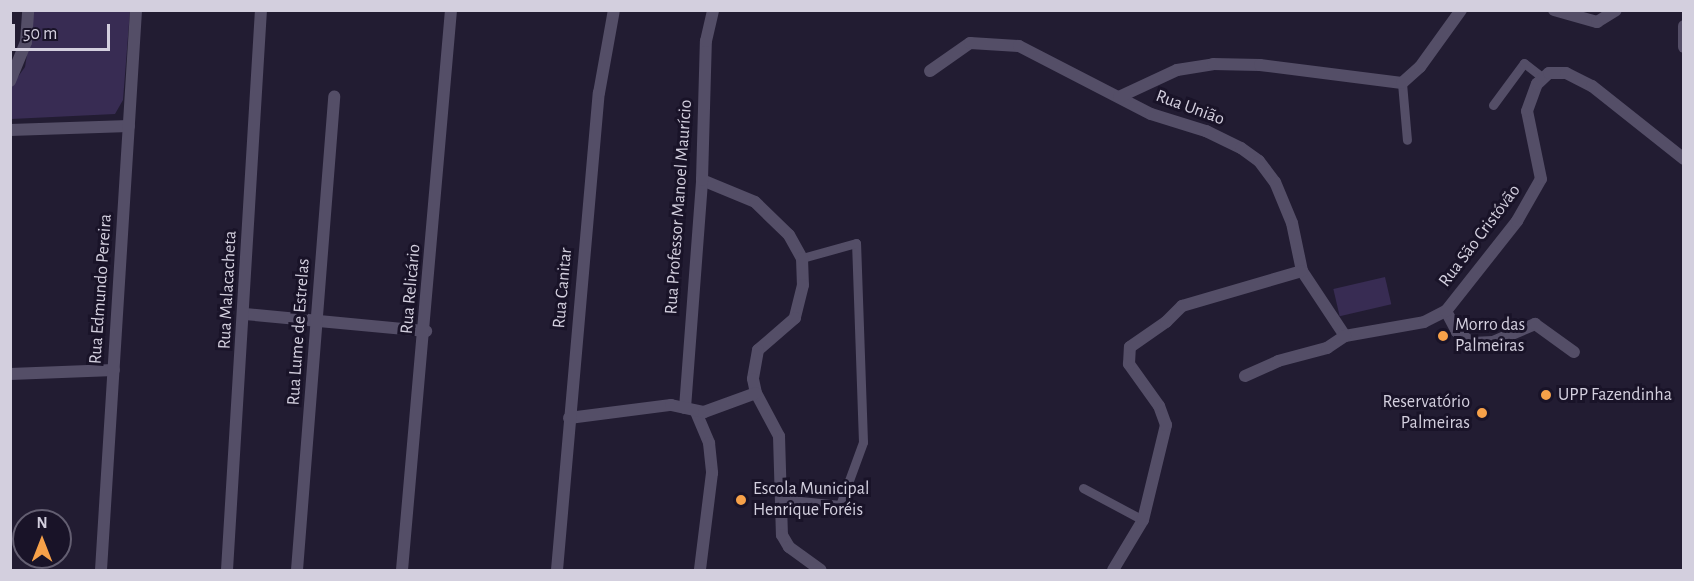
<!DOCTYPE html>
<meta charset="utf-8">
<style>
body{margin:0}
#map{position:relative;width:1694px;height:581px;overflow:hidden;background:#221c32;font-family:"Alegreya Sans",sans-serif}
div>[style]{position:absolute}
.green>*{inset:0;background:#382c53;transform-origin:0 0}
.pedestrian>*{height:9px;margin:-4.5px;padding:0 4.5px;transform-origin:4.5px;border-radius:4.5px;background:#544e67}
.minor>*{height:12px;margin:-6px;padding:0 6px;transform-origin:6px;border-radius:6px;background:#544e67}
.dots>*{width:16px;height:16px;translate:-50% -50%;box-sizing:border-box;border:3px solid #191328;border-radius:50%}
span{translate:-50% -50%;white-space:nowrap;text-align:center;line-height:1.15;-webkit-text-stroke:6px #191328;paint-order:stroke}
.street-label{font-size:18px;color:#d3cfde}
.poi-label{font-size:18px;color:#d3cfde}
.left{translate:0 -50%;text-align:left}
.right{translate:-100% -50%;text-align:right}
.frame{position:absolute;inset:0;border:12px solid #d3cfde;pointer-events:none}
.north{position:absolute;left:12px;top:509px;width:60px;height:60px;box-sizing:border-box;background:#191328;border:2px solid #635e71;border-radius:50%;rotate:0deg;font-size:16px;font-weight:700;line-height:24px;text-align:center;color:#d3cfde}
.north::after{content:'';display:block;margin:auto;width:21px;height:27px;background:#f7a149;clip-path:polygon(50% 0,100% 100%,50% 72%,0 100%)}
.scale{position:absolute;left:12px;top:24px;width:98px;height:27px;box-sizing:border-box;border:3px solid #d3cfde;border-top:0;padding-left:8px;font-size:18px;line-height:21px;white-space:nowrap;color:#d3cfde;-webkit-text-stroke:4px #191328;paint-order:stroke}
</style>
<div id="map">
<div class="green">
<i style="clip-path:polygon(34px 11px,130px 11px,123px 100px,115px 114px,11px 119px,10px 88px,25px 67px)"></i>
<i style="left:1385px;top:277px;width:28px;height:53px;rotate:77deg"></i>
</div>
<div class="pedestrian">
<i style="left:1402px;top:83px;width:57px;rotate:85deg"></i>
<i style="left:1493px;top:105px;width:52px;rotate:-53.6deg"></i>
<i style="left:1524px;top:63px;width:24px;rotate:38deg"></i>
<i style="left:1083px;top:488px;width:68px;rotate:28.1deg"></i>
<i style="left:781px;top:499px;width:59px;rotate:5.8deg"></i>
<i style="left:840px;top:505px;width:67px;rotate:-69.9deg"></i>
<i style="left:863px;top:442px;width:199px;rotate:-92deg"></i>
<i style="left:856px;top:243px;width:56px;rotate:164.5deg"></i>
</div>
<div class="minor">
<i style="left:1554px;top:10px;width:45px;rotate:15.6deg"></i>
<i style="left:1597px;top:22px;width:22px;rotate:-32deg"></i>
<i style="left:1684px;top:26px;width:21px;rotate:90deg"></i>
<i style="left:930px;top:71px;width:49px;rotate:-35deg"></i>
<i style="left:970px;top:43px;width:49px;rotate:3.5deg"></i>
<i style="left:1019px;top:46px;width:148px;rotate:27.3deg"></i>
<i style="left:1151px;top:114px;width:58px;rotate:17.2deg"></i>
<i style="left:1206px;top:131px;width:39px;rotate:26deg"></i>
<i style="left:1241px;top:148px;width:22px;rotate:36deg"></i>
<i style="left:1259px;top:161px;width:26px;rotate:53deg"></i>
<i style="left:1275px;top:182px;width:44px;rotate:67.5deg"></i>
<i style="left:1292px;top:223px;width:49px;rotate:78.2deg"></i>
<i style="left:1302px;top:271px;width:78px;rotate:56.5deg"></i>
<i style="left:10px;top:81px;width:42px;rotate:-67.7deg"></i>
<i style="left:26px;top:42px;width:32px;rotate:-86deg"></i>
<i style="left:1119px;top:97px;width:64px;rotate:-25deg"></i>
<i style="left:1177px;top:70px;width:36px;rotate:-9deg"></i>
<i style="left:1213px;top:64px;width:47px;rotate:1.2deg"></i>
<i style="left:1260px;top:65px;width:143px;rotate:7.2deg"></i>
<i style="left:1402px;top:83px;width:24px;rotate:-42deg"></i>
<i style="left:1420px;top:67px;width:70px;rotate:-54.3deg"></i>
<i style="left:10px;top:130px;width:119px;rotate:-1.9deg"></i>
<i style="left:702px;top:180px;width:57px;rotate:22.5deg"></i>
<i style="left:755px;top:202px;width:47px;rotate:44.1deg"></i>
<i style="left:789px;top:235px;width:26px;rotate:61deg"></i>
<i style="left:802px;top:258px;width:27px;rotate:88deg"></i>
<i style="left:803px;top:285px;width:34px;rotate:104deg"></i>
<i style="left:795px;top:318px;width:49px;rotate:139.1deg"></i>
<i style="left:758px;top:350px;width:29px;rotate:100deg"></i>
<i style="left:753px;top:379px;width:14px;rotate:78deg"></i>
<i style="left:756px;top:393px;width:49px;rotate:61.9deg"></i>
<i style="left:779px;top:436px;width:99px;rotate:88.3deg"></i>
<i style="left:782px;top:535px;width:14px;rotate:60deg"></i>
<i style="left:789px;top:547px;width:39px;rotate:36deg"></i>
<i style="left:1446px;top:311px;width:24px;rotate:62deg"></i>
<i style="left:1457px;top:332px;width:19px;rotate:36deg"></i>
<i style="left:1472px;top:343px;width:21px;rotate:-3deg"></i>
<i style="left:1493px;top:342px;width:46px;rotate:-23.2deg"></i>
<i style="left:1535px;top:324px;width:48px;rotate:35.7deg"></i>
<i style="left:245px;top:314px;width:182px;rotate:5.4deg"></i>
<i style="left:1345px;top:336px;width:80px;rotate:-10deg"></i>
<i style="left:1424px;top:322px;width:25px;rotate:-27deg"></i>
<i style="left:1446px;top:311px;width:115px;rotate:-51.7deg"></i>
<i style="left:1517px;top:221px;width:48px;rotate:-60.3deg"></i>
<i style="left:1541px;top:179px;width:69px;rotate:-101.6deg"></i>
<i style="left:1527px;top:111px;width:29px;rotate:-70deg"></i>
<i style="left:1537px;top:84px;width:16px;rotate:-43deg"></i>
<i style="left:1549px;top:73px;width:17px"></i>
<i style="left:1566px;top:73px;width:29px;rotate:27deg"></i>
<i style="left:1592px;top:86px;width:117px;rotate:38.4deg"></i>
<i style="left:10px;top:374px;width:104px;rotate:-2.2deg"></i>
<i style="left:1245px;top:376px;width:36px;rotate:-24deg"></i>
<i style="left:1278px;top:361px;width:51px;rotate:-14.9deg"></i>
<i style="left:1327px;top:348px;width:22px;rotate:-34deg"></i>
<i style="left:685px;top:408px;width:229px;rotate:-85.7deg"></i>
<i style="left:702px;top:180px;width:139px;rotate:-88.4deg"></i>
<i style="left:706px;top:41px;width:32px;rotate:-77deg"></i>
<i style="left:696px;top:412px;width:34px;rotate:67deg"></i>
<i style="left:709px;top:443px;width:30px;rotate:84deg"></i>
<i style="left:712px;top:473px;width:98px;rotate:97.1deg"></i>
<i style="left:569px;top:418px;width:103px;rotate:-7.3deg"></i>
<i style="left:671px;top:405px;width:34px;rotate:12deg"></i>
<i style="left:704px;top:412px;width:55px;rotate:-20.1deg"></i>
<i style="left:101px;top:570px;width:561px;rotate:-86.42deg"></i>
<i style="left:227px;top:570px;width:561px;rotate:-86.53deg"></i>
<i style="left:297px;top:570px;width:475px;rotate:-85.5deg"></i>
<i style="left:402px;top:570px;width:562px;rotate:-85deg"></i>
<i style="left:557px;top:570px;width:479px;rotate:-85deg"></i>
<i style="left:599px;top:93px;width:84px;rotate:-79.8deg"></i>
<i style="left:1113px;top:570px;width:58px;rotate:-59deg"></i>
<i style="left:1143px;top:520px;width:98px;rotate:-76.4deg"></i>
<i style="left:1166px;top:425px;width:20px;rotate:-110deg"></i>
<i style="left:1159px;top:406px;width:52px;rotate:-125.5deg"></i>
<i style="left:1129px;top:364px;width:17px;rotate:-87deg"></i>
<i style="left:1130px;top:347px;width:44px;rotate:-34.8deg"></i>
<i style="left:1166px;top:322px;width:23px;rotate:-45deg"></i>
<i style="left:1182px;top:306px;width:125px;rotate:-16.3deg"></i>
</div>
<div class="dots">
<i style="left:1443px;top:336px;background:#f7a149"></i>
<i style="left:1546px;top:395px;background:#f7a149"></i>
<i style="left:1482px;top:413px;background:#f7a149"></i>
<i style="left:741px;top:500px;background:#f7a149"></i>
</div>
<div class="street-label">
<span style="left:1190px;top:108px;rotate:20deg">Rua União</span>
<span style="left:679px;top:207px;rotate:-86deg">Rua Professor Manoel Maurício</span>
<span style="left:1480px;top:236px;rotate:-53deg">Rua São Cristóvão</span>
<span style="left:563px;top:288px;rotate:-85deg">Rua Canitar</span>
<span style="left:101px;top:289px;rotate:-86deg">Rua Edmundo Pereira</span>
<span style="left:411px;top:289px;rotate:-85deg">Rua Relicário</span>
<span style="left:228px;top:290px;rotate:-87deg">Rua Malacacheta</span>
<span style="left:299px;top:332px;rotate:-86deg">Rua Lume de Estrelas</span>
</div>
<div class="poi-label">
<span class="left" style="left:1455px;top:336px">Morro das<br>Palmeiras</span>
<span class="left" style="left:1558px;top:395px">UPP Fazendinha</span>
<span class="right" style="left:1470px;top:413px">Reservatório<br>Palmeiras</span>
<span class="left" style="left:753px;top:500px">Escola Municipal<br>Henrique Foréis</span>
</div>
<div class="frame"></div>
<div class="north">N</div>
<div class="scale">50 m</div>
</div>
